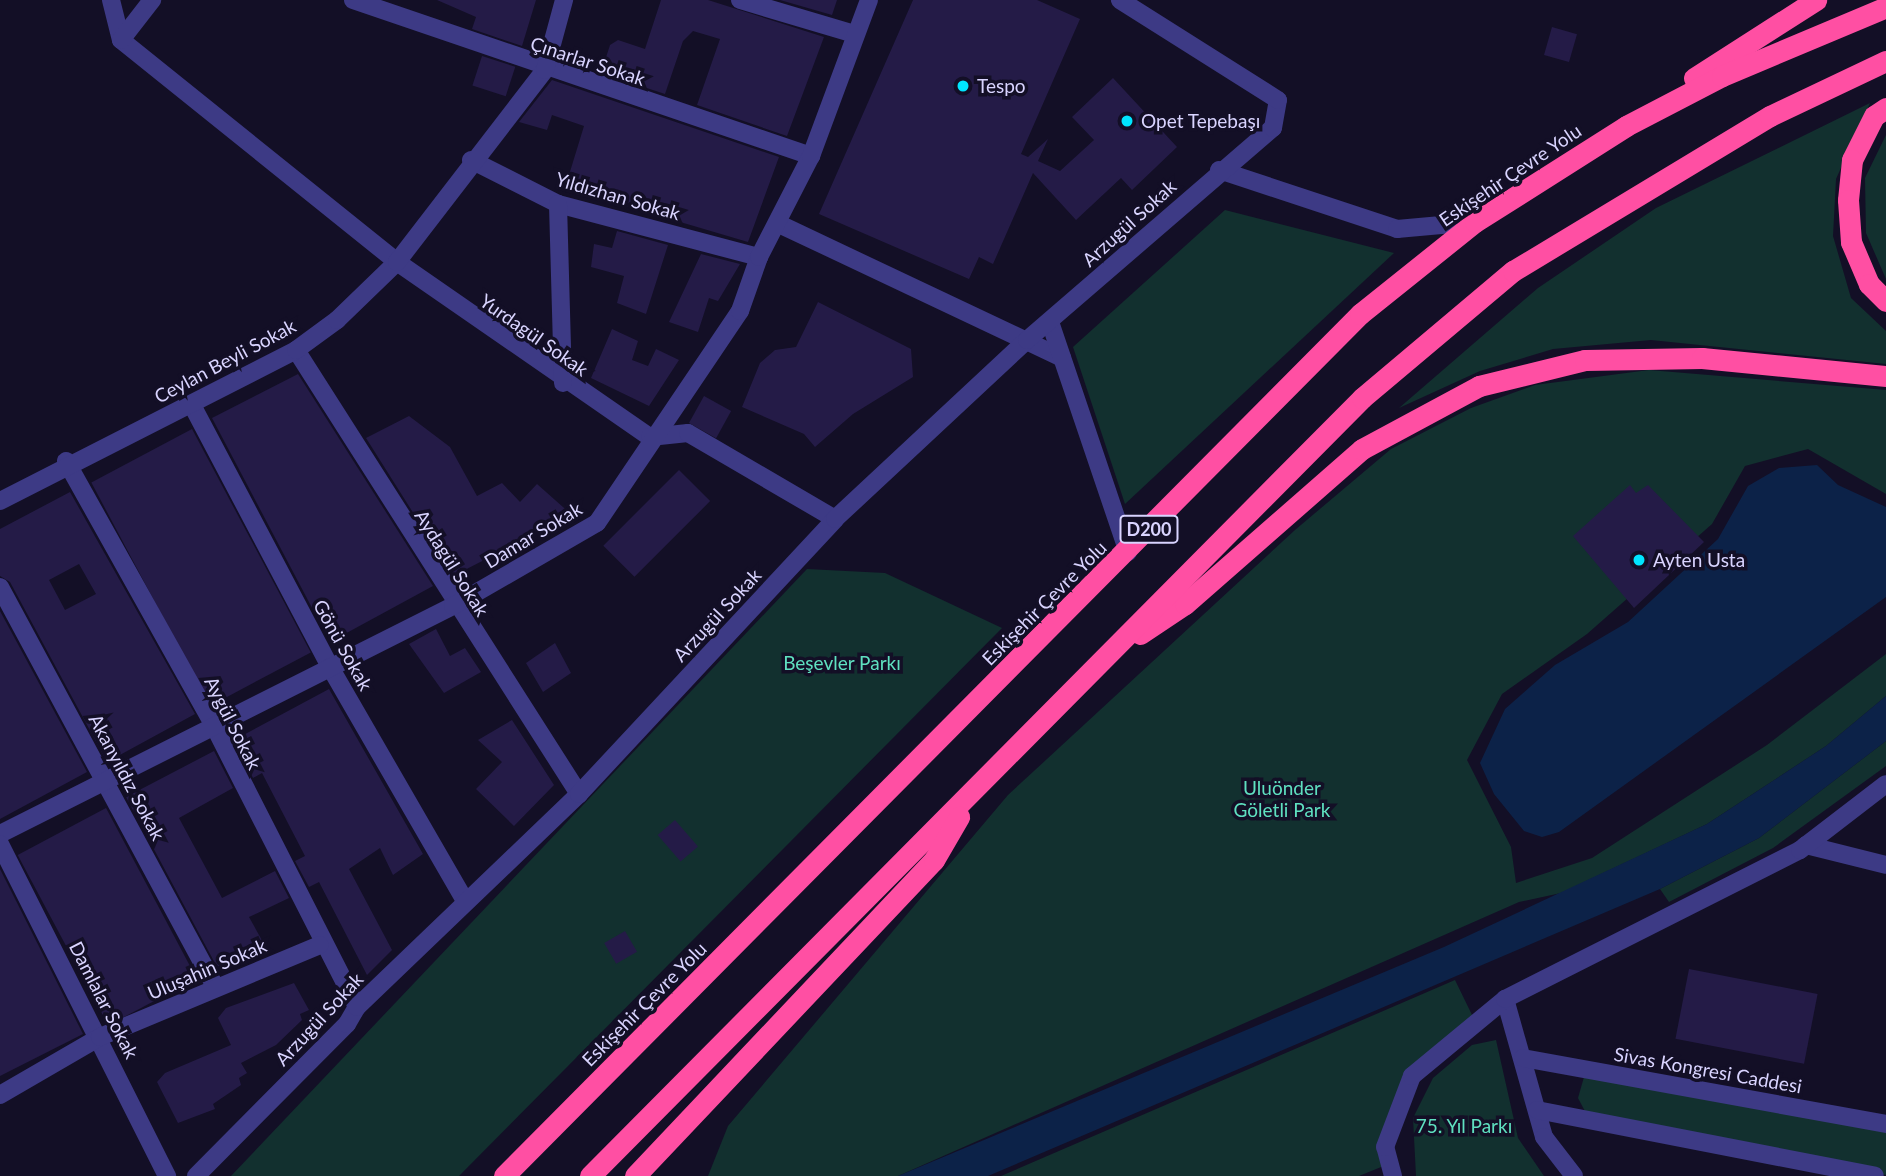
<!DOCTYPE html>
<meta charset="utf-8">
<style>
body{margin:0}
#map{position:relative;width:1886px;height:1176px;overflow:hidden;background:#130f26;font-family:Lato,sans-serif}
div>[style]{position:absolute}
.green>*{inset:0;background:#12302f}
.water>*{inset:0;background:#0c2248}
.building>*{inset:0;background:#241b47;transform-origin:0 0}
.minor>*{height:18px;margin:-9px;padding:0 9px;transform-origin:9px;border-radius:9px;background:#3d3a85}
.highway>*{height:21px;margin:-10.5px;padding:0 10.5px;transform-origin:10.5px;border-radius:10.5px;background:#ff4fa3}
.dots>*{width:19px;height:19px;translate:-50% -50%;box-sizing:border-box;border:4px solid #130f26;border-radius:50%}
span{translate:-50% -50%;white-space:nowrap;text-align:center;line-height:1.15;-webkit-text-stroke:7px #130f26;paint-order:stroke}
.shield-label span{padding:2px 5px;background:#130f26;border:2px solid;border-radius:5px;-webkit-text-stroke-width:0}
.shield-label{font-size:18px;color:#d9d4ff;font-weight:700}
.street-label{font-size:19px;color:#d9d4ff}
.poi-label{font-size:19px;color:#d9d4ff}
.left{translate:0 -50%;text-align:left}
.park-label{font-size:19px;color:#5fe0c0}
</style>
<div id="map">
<div class="green">
<i style="clip-path:polygon(1870px 103px,1836px 179px,1833px 236px,1851px 298px,1886px 331px,1886px 364px,1651px 340px,1553px 349px,1480px 371px,1399px 408px,1538px 288px,1656px 208px)"></i>
<i style="clip-path:polygon(1886px 135px,1886px 279px,1866px 233px,1865px 178px)"></i>
<i style="clip-path:polygon(1225px 210px,1394px 253px,1125px 504px,1073px 347px)"></i>
<i style="clip-path:polygon(1649px 370px,1886px 390px,1886px 494px,1808px 449px,1745px 466px,1712px 524px,1587px 634px,1502px 694px,1467px 760px,1511px 847px,1516px 883px,1592px 858px,1767px 745px,1886px 654px,1886px 696px,1826px 746px,1707px 824px,1561px 893px,1519px 902px,898px 1176px,708px 1176px,728px 1126px,1008px 795px,1295px 530px,1391px 449px,1471px 408px,1535px 385px)"></i>
<i style="clip-path:polygon(807px 569px,885px 573px,1002px 628px,459px 1176px,231px 1176px)"></i>
<i style="clip-path:polygon(1886px 741px,1886px 766px,1773px 848px,1669px 902px,1660px 889px,1759px 838px)"></i>
<i style="clip-path:polygon(1455px 980px,1474px 1019px,1409px 1073px,1386px 1165px,1359px 1176px,1001px 1176px)"></i>
<i style="clip-path:polygon(1496px 1040px,1518px 1138px,1544px 1176px,1416px 1176px,1413px 1118px,1433px 1078px,1472px 1045px)"></i>
<i style="clip-path:polygon(1584px 1077px,1886px 1130px,1886px 1175px,1588px 1117px,1578px 1098px)"></i>
</div>
<div class="water">
<i style="clip-path:polygon(1817px 465px,1838px 485px,1886px 507px,1886px 597px,1559px 832px,1542px 837px,1524px 831px,1494px 794px,1480px 763px,1505px 709px,1555px 665px,1628px 622px,1718px 539px,1748px 486px,1779px 468px)"></i>
<i style="clip-path:polygon(1886px 696px,1886px 741px,1759px 838px,1660px 889px,988px 1176px,898px 1176px,1444px 947px,1707px 824px,1826px 746px)"></i>
</div>
<div class="building">
<i style="clip-path:polygon(437px 0,536px 0,522px 46px,472px 29px,476px 17px)"></i>
<i style="clip-path:polygon(661px 0,708px 0,824px 37px,787px 136px,697px 105px,720px 39px,693px 31px,683px 41px,665px 94px,601px 73px,610px 45px,618px 40px,645px 49px)"></i>
<i style="clip-path:polygon(780px 0,837px 0,832px 15px)"></i>
<i style="clip-path:polygon(913px 0,1037px 0,1080px 19px,1021px 154px,1028px 157px,1048px 139px,1038px 161px,1060px 171px,1094px 140px,1072px 117px,1113px 78px,1177px 147px,1132px 190px,1121px 178px,1076px 220px,1033px 173px,993px 264px,979px 257px,969px 279px,819px 214px)"></i>
<i style="left:1552px;top:27px;width:26px;height:29px;rotate:16deg"></i>
<i style="left:482px;top:56px;width:35px;height:31px;rotate:18deg"></i>
<i style="clip-path:polygon(552px 80px,779px 157px,748px 242px,565px 188px,584px 126px,552px 115px,547px 130px,519px 122px)"></i>
<i style="clip-path:polygon(617px 231px,668px 245px,646px 314px,617px 303px,624px 276px,591px 267px,594px 244px,612px 248px)"></i>
<i style="clip-path:polygon(701px 254px,740px 264px,718px 301px,709px 298px,698px 332px,669px 322px)"></i>
<i style="clip-path:polygon(818px 302px,911px 349px,913px 377px,853px 414px,815px 447px,804px 434px,742px 407px,760px 363px,775px 350px,796px 347px)"></i>
<i style="clip-path:polygon(612px 329px,638px 341px,632px 360px,648px 366px,656px 349px,679px 360px,649px 406px,591px 378px)"></i>
<i style="clip-path:polygon(298px 374px,433px 586px,330px 642px,212px 418px)"></i>
<i style="left:704px;top:396px;width:31px;height:31px;rotate:29deg"></i>
<i style="clip-path:polygon(409px 416px,450px 447px,477px 496px,502px 483px,520px 502px,537px 484px,572px 515px,453px 576px,366px 438px)"></i>
<i style="left:192px;top:429px;width:253px;height:114px;rotate:62deg"></i>
<i style="left:679px;top:470px;width:44px;height:107px;rotate:45deg"></i>
<i style="clip-path:polygon(1630px 485px,1636px 493px,1648px 485px,1704px 542px,1634px 608px,1573px 536px)"></i>
<i style="clip-path:polygon(evenodd,70px 492px,195px 714px,107px 762px,10px 582px,0 576px,0 529px,70px 492px,79px 564px,96px 594px,65px 610px,49px 580px,79px 564px)"></i>
<i style="clip-path:polygon(0 611px,87px 772px,0 819px)"></i>
<i style="clip-path:polygon(436px 629px,450px 656px,465px 648px,481px 672px,444px 693px,409px 644px)"></i>
<i style="clip-path:polygon(555px 643px,571px 673px,543px 692px,526px 663px)"></i>
<i style="clip-path:polygon(329px 689px,423px 854px,393px 875px,380px 848px,349px 869px,392px 950px,367px 975px,319px 882px,309px 887px,295px 861px,305px 856px,262px 773px,253px 778px,234px 740px)"></i>
<i style="clip-path:polygon(512px 720px,554px 785px,514px 826px,476px 789px,502px 762px,478px 740px)"></i>
<i style="clip-path:polygon(214px 751px,233px 788px,179px 818px,222px 898px,275px 871px,289px 898px,249px 917px,264px 944px,217px 967px,126px 797px)"></i>
<i style="left:106px;top:808px;width:193px;height:100px;rotate:62deg"></i>
<i style="left:675px;top:820px;width:35px;height:23px;rotate:49deg"></i>
<i style="clip-path:polygon(0 869px,83px 1034px,0 1076px)"></i>
<i style="left:625px;top:931px;width:24px;height:24px;rotate:60deg"></i>
<i style="left:1689px;top:969px;width:131px;height:71px;rotate:11deg"></i>
<i style="clip-path:polygon(294px 983px,309px 1010px,300px 1014px,302px 1020px,276px 1045px,241px 1063px,247px 1073px,239px 1078px,241px 1085px,213px 1104px,215px 1109px,178px 1123px,157px 1082px,165px 1073px,231px 1045px,218px 1018px,226px 1008px)"></i>
</div>
<div class="minor">
<i style="left:111px;top:0;width:41px;rotate:76deg"></i>
<i style="left:121px;top:40px;width:354px;rotate:38.8deg"></i>
<i style="left:397px;top:262px;width:308px;rotate:34.7deg"></i>
<i style="left:353px;top:0;width:484px;rotate:18.8deg"></i>
<i style="left:740px;top:0;width:119px;rotate:16.6deg"></i>
<i style="left:121px;top:40px;width:51px;rotate:-52.2deg"></i>
<i style="left:471px;top:160px;width:97px;rotate:26.8deg"></i>
<i style="left:558px;top:204px;width:208px;rotate:14.8deg"></i>
<i style="left:1219px;top:170px;width:188px;rotate:18.3deg"></i>
<i style="left:1397px;top:229px;width:78px;rotate:-5.1deg"></i>
<i style="left:558px;top:204px;width:179px;rotate:88.4deg"></i>
<i style="left:779px;top:224px;width:313px;rotate:25.3deg"></i>
<i style="left:1050px;top:322px;width:243px;rotate:71.3deg"></i>
<i style="left:296px;top:350px;width:527px;rotate:57.49deg"></i>
<i style="left:192px;top:405px;width:296px;rotate:62.2deg"></i>
<i style="left:330px;top:667px;width:270px;rotate:60deg"></i>
<i style="left:650px;top:437px;width:38px;rotate:-6deg"></i>
<i style="left:688px;top:433px;width:170px;rotate:30.3deg"></i>
<i style="left:66px;top:461px;width:304px;rotate:60.8deg"></i>
<i style="left:214px;top:726px;width:315px;rotate:63deg"></i>
<i style="left:0;top:501px;width:332px;rotate:-27deg"></i>
<i style="left:296px;top:350px;width:51px;rotate:-36.2deg"></i>
<i style="left:337px;top:320px;width:83px;rotate:-44deg"></i>
<i style="left:397px;top:262px;width:242px;rotate:-52.4deg"></i>
<i style="left:545px;top:70px;width:73px;rotate:-74.8deg"></i>
<i style="left:0;top:587px;width:454px;rotate:61.7deg"></i>
<i style="left:0;top:834px;width:507px;rotate:-26.72deg"></i>
<i style="left:453px;top:606px;width:166px;rotate:-30deg"></i>
<i style="left:597px;top:523px;width:256px;rotate:-56deg"></i>
<i style="left:740px;top:311px;width:57px;rotate:-70.6deg"></i>
<i style="left:759px;top:257px;width:114px;rotate:-62.8deg"></i>
<i style="left:811px;top:156px;width:166px;rotate:-69.6deg"></i>
<i style="left:0;top:844px;width:372px;rotate:63.3deg"></i>
<i style="left:1806px;top:845px;width:82px;rotate:14deg"></i>
<i style="left:1505px;top:999px;width:143px;rotate:74.2deg"></i>
<i style="left:1544px;top:1137px;width:49px;rotate:52.4deg"></i>
<i style="left:1523px;top:1058px;width:369px;rotate:10.3deg"></i>
<i style="left:0;top:1095px;width:116px;rotate:-30.1deg"></i>
<i style="left:100px;top:1037px;width:238px;rotate:-22.7deg"></i>
<i style="left:1537px;top:1110px;width:344px;rotate:11deg"></i>
<i style="left:196px;top:1176px;width:214px;rotate:-45.2deg"></i>
<i style="left:347px;top:1024px;width:20px;rotate:-60deg"></i>
<i style="left:357px;top:1007px;width:308px;rotate:-43.8deg"></i>
<i style="left:579px;top:794px;width:376px;rotate:-47deg"></i>
<i style="left:835px;top:519px;width:262px;rotate:-43deg"></i>
<i style="left:1027px;top:340px;width:325px;rotate:-40.8deg"></i>
<i style="left:1273px;top:128px;width:28px;rotate:-80deg"></i>
<i style="left:1278px;top:100px;width:187px;rotate:-147.7deg"></i>
<i style="left:1393px;top:1176px;width:30px;rotate:-105deg"></i>
<i style="left:1385px;top:1147px;width:76px;rotate:-69.2deg"></i>
<i style="left:1412px;top:1076px;width:121px;rotate:-39.6deg"></i>
<i style="left:1505px;top:999px;width:330px;rotate:-26.8deg"></i>
<i style="left:1800px;top:850px;width:108px;rotate:-37.5deg"></i>
</div>
<div class="highway">
<i style="left:1694px;top:78px;width:145px;rotate:-32.6deg"></i>
<i style="left:1886px;top:108px;width:14px;rotate:146deg"></i>
<i style="left:1874px;top:116px;width:49px;rotate:116.6deg"></i>
<i style="left:1852px;top:160px;width:40px;rotate:95.7deg"></i>
<i style="left:1848px;top:200px;width:42px;rotate:85.9deg"></i>
<i style="left:1851px;top:242px;width:46px;rotate:66.8deg"></i>
<i style="left:1869px;top:284px;width:24px;rotate:45deg"></i>
<i style="left:1140px;top:634px;width:54px;rotate:-33.7deg"></i>
<i style="left:1185px;top:604px;width:235px;rotate:-41.2deg"></i>
<i style="left:1362px;top:449px;width:133px;rotate:-28.3deg"></i>
<i style="left:1479px;top:386px;width:109px;rotate:-13.8deg"></i>
<i style="left:1585px;top:360px;width:117px;rotate:-1deg"></i>
<i style="left:1702px;top:358px;width:185px;rotate:5.6deg"></i>
<i style="left:504px;top:1176px;width:1215px;rotate:-45.2deg"></i>
<i style="left:1360px;top:314px;width:147px;rotate:-38.7deg"></i>
<i style="left:1475px;top:222px;width:179px;rotate:-32.4deg"></i>
<i style="left:1626px;top:126px;width:108px;rotate:-27.5deg"></i>
<i style="left:1722px;top:76px;width:178px;rotate:-22.8deg"></i>
<i style="left:590px;top:1176px;width:1096px;rotate:-45.22deg"></i>
<i style="left:1362px;top:398px;width:197px;rotate:-40.1deg"></i>
<i style="left:1513px;top:271px;width:300px;rotate:-31.1deg"></i>
<i style="left:1770px;top:116px;width:128px;rotate:-25.4deg"></i>
<i style="left:635px;top:1176px;width:435px;rotate:-46.6deg"></i>
<i style="left:934px;top:860px;width:50px;rotate:-59.8deg"></i>
</div>
<div class="dots">
<i style="left:963px;top:86px;background:#00e5ff"></i>
<i style="left:1127px;top:121px;background:#00e5ff"></i>
<i style="left:1639px;top:560px;background:#00e5ff"></i>
</div>
<div class="shield-label">
<span style="left:1149px;top:529px">D200</span>
</div>
<div class="street-label">
<span style="left:588px;top:61px;rotate:18deg">Çınarlar Sokak</span>
<span style="left:1510px;top:175px;rotate:-34deg">Eskişehir Çevre Yolu</span>
<span style="left:618px;top:196px;rotate:16deg">Yıldızhan Sokak</span>
<span style="left:1129px;top:223px;rotate:-42deg">Arzugül Sokak</span>
<span style="left:534px;top:335px;rotate:35deg">Yurdagül Sokak</span>
<span style="left:225px;top:361px;rotate:-28deg">Ceylan Beyli Sokak</span>
<span style="left:533px;top:535px;rotate:-31deg">Damar Sokak</span>
<span style="left:452px;top:563px;rotate:58deg">Aydagül Sokak</span>
<span style="left:1044px;top:603px;rotate:-45deg">Eskişehir Çevre Yolu</span>
<span style="left:717px;top:615px;rotate:-47deg">Arzugül Sokak</span>
<span style="left:343px;top:645px;rotate:61deg">Gönü Sokak</span>
<span style="left:233px;top:723px;rotate:63deg">Aygül Sokak</span>
<span style="left:127px;top:777px;rotate:62deg">Akanyıldız Sokak</span>
<span style="left:207px;top:969px;rotate:-23deg">Uluşahin Sokak</span>
<span style="left:104px;top:1000px;rotate:63deg">Damlalar Sokak</span>
<span style="left:644px;top:1004px;rotate:-45deg">Eskişehir Çevre Yolu</span>
<span style="left:319px;top:1019px;rotate:-47deg">Arzugül Sokak</span>
<span style="left:1708px;top:1070px;rotate:10deg">Sivas Kongresi Caddesi</span>
</div>
<div class="poi-label">
<span class="left" style="left:977px;top:86px">Tespo</span>
<span class="left" style="left:1141px;top:121px">Opet Tepebaşı</span>
<span class="left" style="left:1653px;top:560px">Ayten Usta</span>
</div>
<div class="park-label">
<span style="left:842px;top:663px">Beşevler Parkı</span>
<span style="left:1282px;top:799px">Uluönder<br>Göletli Park</span>
<span style="left:1464px;top:1126px">75. Yıl Parkı</span>
</div>
</div>
